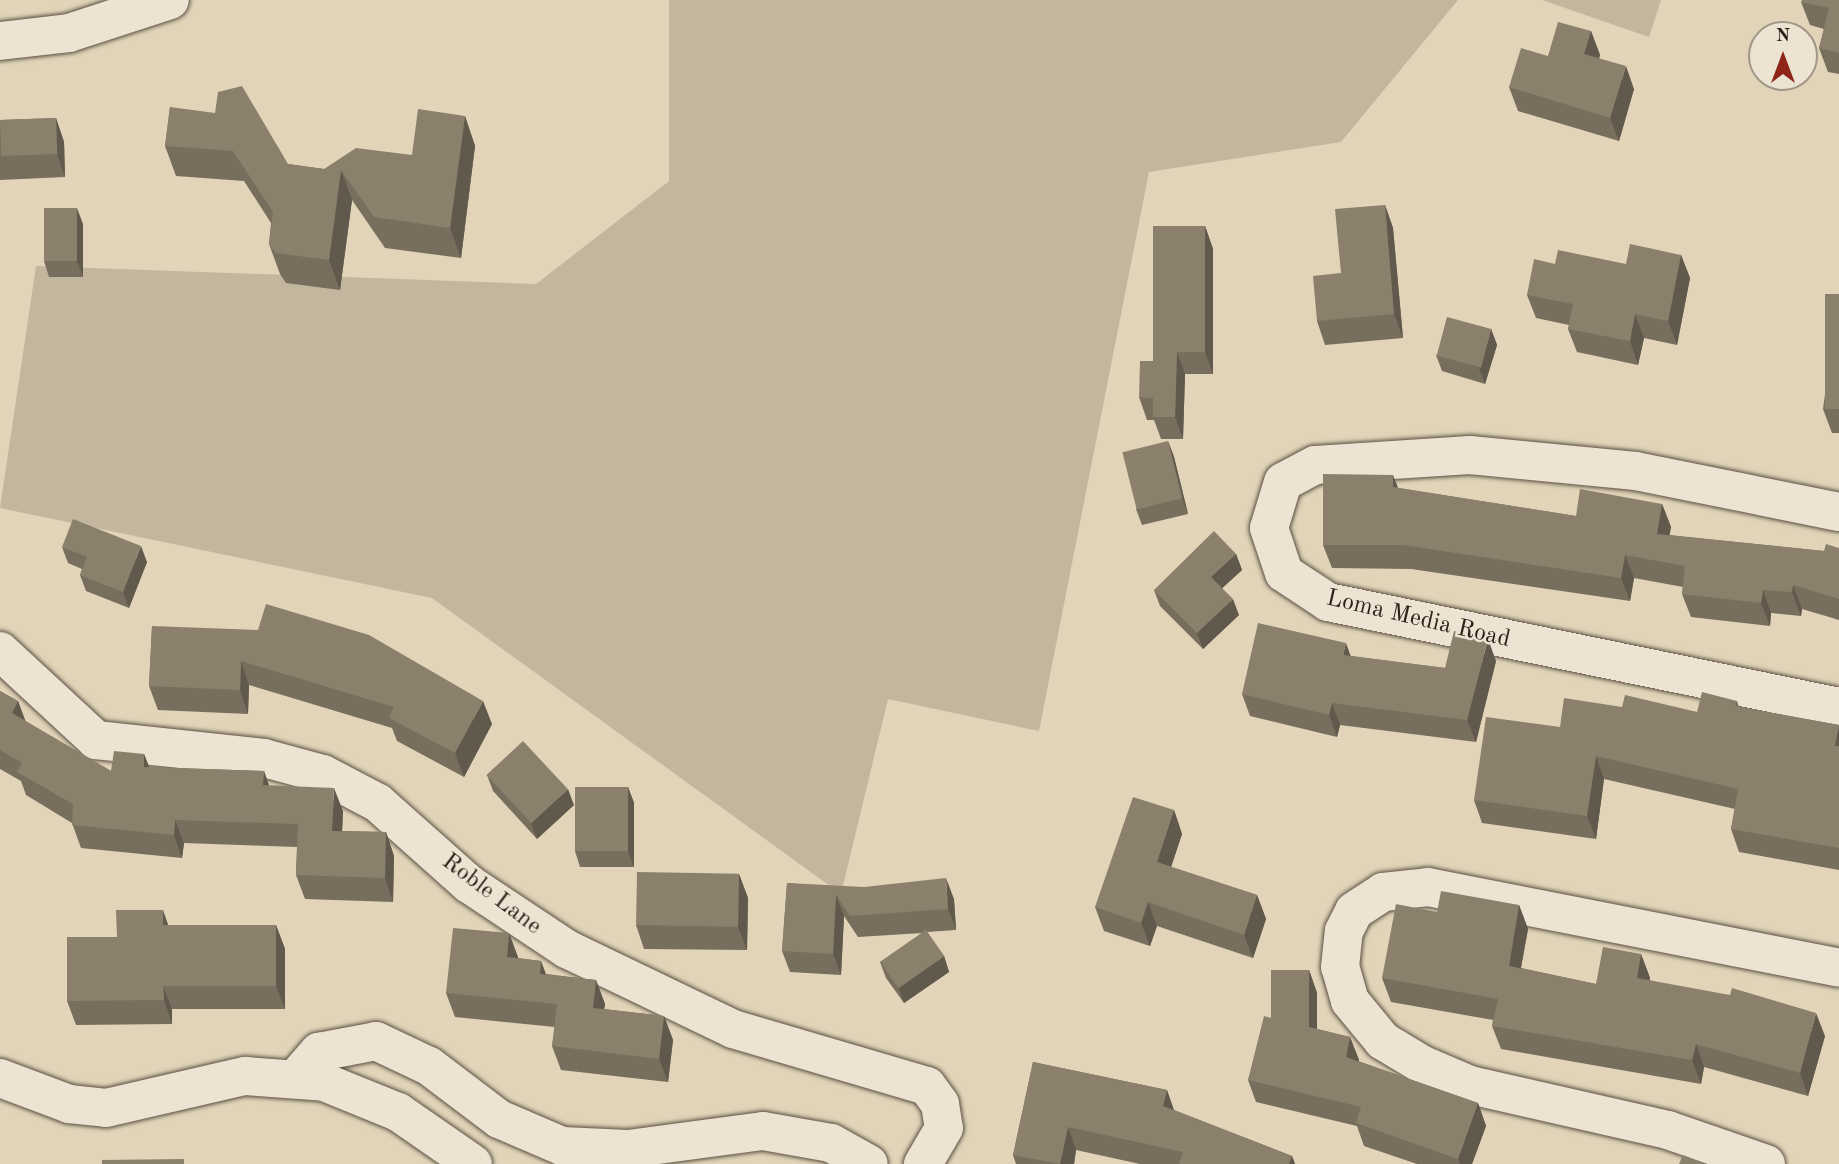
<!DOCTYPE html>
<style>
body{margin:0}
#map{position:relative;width:1839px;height:1164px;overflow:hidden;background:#e1d4b9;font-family:"Old Standard TT",serif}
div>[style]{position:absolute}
.green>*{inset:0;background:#c2b69e}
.roads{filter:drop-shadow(0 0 2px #5a5041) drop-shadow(0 0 2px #5a5041)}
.minor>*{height:38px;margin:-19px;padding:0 19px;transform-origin:19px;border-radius:19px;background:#ece3d2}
.tertiary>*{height:38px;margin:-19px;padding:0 19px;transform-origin:19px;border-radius:19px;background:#ece3d2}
.wall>*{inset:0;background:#786e5d}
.shaded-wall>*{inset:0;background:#615a4c}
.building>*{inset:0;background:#8b806c;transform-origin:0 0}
span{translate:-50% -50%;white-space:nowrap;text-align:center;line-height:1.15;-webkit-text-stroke:5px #ece3d2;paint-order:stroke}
.street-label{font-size:24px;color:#2d2419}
.north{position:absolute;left:1748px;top:21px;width:70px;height:70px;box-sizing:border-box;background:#ece3d2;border:2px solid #a09788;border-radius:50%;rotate:0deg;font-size:19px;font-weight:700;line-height:28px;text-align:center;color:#2d2419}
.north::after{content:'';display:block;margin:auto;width:24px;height:32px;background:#8f2418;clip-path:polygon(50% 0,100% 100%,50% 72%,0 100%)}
</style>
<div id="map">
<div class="green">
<i style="clip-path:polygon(669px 0,1458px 0,1341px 142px,1149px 172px,1039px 731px,888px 699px,841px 894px,432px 598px,0 508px,36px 266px,536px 284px,669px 181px)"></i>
<i style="clip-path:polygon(1542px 0,1661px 0,1649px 37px)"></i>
</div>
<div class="roads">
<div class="minor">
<i style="left:0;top:41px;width:69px;rotate:-6.6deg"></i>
<i style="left:69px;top:33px;width:106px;rotate:-18.1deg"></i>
<i style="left:1839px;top:512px;width:207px;rotate:-168.6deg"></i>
<i style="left:1636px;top:471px;width:167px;rotate:-174.5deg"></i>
<i style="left:1470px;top:455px;width:155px;rotate:176.3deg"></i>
<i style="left:1315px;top:465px;width:36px;rotate:152deg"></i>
<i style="left:1283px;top:482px;width:48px;rotate:106.9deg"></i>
<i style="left:1269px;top:528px;width:47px;rotate:71.6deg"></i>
<i style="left:1284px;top:573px;width:53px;rotate:33.4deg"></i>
<i style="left:1328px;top:602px;width:522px;rotate:11.61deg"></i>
<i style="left:0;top:651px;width:131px;rotate:42.8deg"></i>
<i style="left:96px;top:740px;width:169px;rotate:6.1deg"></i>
<i style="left:264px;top:758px;width:61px;rotate:15.2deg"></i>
<i style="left:323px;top:774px;width:62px;rotate:27.8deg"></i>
<i style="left:378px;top:803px;width:122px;rotate:41.7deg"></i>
<i style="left:469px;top:884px;width:118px;rotate:33.6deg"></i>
<i style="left:567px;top:949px;width:184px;rotate:25.7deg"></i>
<i style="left:733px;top:1029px;width:202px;rotate:16.4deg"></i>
<i style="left:927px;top:1086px;width:22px;rotate:54deg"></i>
<i style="left:940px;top:1104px;width:24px;rotate:81deg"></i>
<i style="left:944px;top:1128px;width:42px;rotate:120.3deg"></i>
<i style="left:296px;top:1078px;width:35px;rotate:-49deg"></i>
<i style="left:319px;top:1052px;width:58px;rotate:-10.9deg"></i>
<i style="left:376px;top:1041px;width:59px;rotate:25.3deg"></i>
<i style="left:429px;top:1066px;width:88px;rotate:37.1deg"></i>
<i style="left:499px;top:1119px;width:69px;rotate:23.2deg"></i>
<i style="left:562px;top:1146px;width:66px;rotate:2.6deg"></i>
<i style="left:628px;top:1149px;width:136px;rotate:-7.6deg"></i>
<i style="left:763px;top:1131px;width:69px;rotate:10deg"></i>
<i style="left:831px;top:1143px;width:43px;rotate:28.9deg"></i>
<i style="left:1766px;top:1164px;width:104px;rotate:-160.9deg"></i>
<i style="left:1668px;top:1130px;width:203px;rotate:-167.2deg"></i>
<i style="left:1470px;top:1085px;width:51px;rotate:-156.9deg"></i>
<i style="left:1423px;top:1065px;width:47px;rotate:-149deg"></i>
<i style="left:1383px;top:1041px;width:52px;rotate:-129.5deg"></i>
<i style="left:1350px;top:1001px;width:35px;rotate:-106deg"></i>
<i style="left:1340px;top:967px;width:36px;rotate:-84deg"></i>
<i style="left:1344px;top:931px;width:22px;rotate:-63deg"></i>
<i style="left:1354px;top:911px;width:35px;rotate:-33deg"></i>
<i style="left:1383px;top:892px;width:45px;rotate:-6.3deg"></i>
<i style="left:1428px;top:887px;width:419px;rotate:11.1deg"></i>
</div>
<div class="tertiary">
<i style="left:0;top:1078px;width:74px;rotate:20.6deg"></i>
<i style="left:69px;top:1104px;width:37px;rotate:6deg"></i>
<i style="left:106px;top:1108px;width:143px;rotate:-13deg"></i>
<i style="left:245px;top:1076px;width:79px;rotate:4.3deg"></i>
<i style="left:324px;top:1082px;width:80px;rotate:22.1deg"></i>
<i style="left:398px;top:1112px;width:91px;rotate:34.7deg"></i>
</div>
</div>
<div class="wall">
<i style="clip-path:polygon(1839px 0,1839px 74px,1828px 72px,1819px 48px,1824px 29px,1810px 25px,1801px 2px)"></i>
<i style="clip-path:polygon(1591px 31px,1600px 55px,1599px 58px,1634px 89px,1619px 141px,1518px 111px,1509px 87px,1548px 56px)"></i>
<i style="clip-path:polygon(170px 107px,288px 164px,324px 169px,412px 155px,465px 116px,475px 146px,461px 258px,385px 248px,352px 200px,340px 290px,286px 283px,280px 274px,269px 244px,271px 223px,244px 181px,176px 176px,165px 146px)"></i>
<i style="clip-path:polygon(56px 118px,64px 142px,65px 177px,0 180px,0 120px)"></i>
<i style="clip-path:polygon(1385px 205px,1393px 228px,1403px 338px,1325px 345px,1317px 321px,1341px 273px)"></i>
<i style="clip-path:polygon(83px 224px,83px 277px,49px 277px,44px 261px)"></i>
<i style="clip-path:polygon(1205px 226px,1213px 249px,1213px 374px,1185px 374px,1183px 439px,1161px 439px,1154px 420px,1147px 420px,1139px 397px)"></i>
<i style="clip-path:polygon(1681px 255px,1690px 278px,1677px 345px,1644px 338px,1638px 365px,1577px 352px,1568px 329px,1569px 325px,1536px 318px,1527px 295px,1555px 264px,1626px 264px)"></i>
<i style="clip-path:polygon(1839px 294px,1839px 433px,1832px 433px,1823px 409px)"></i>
<i style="clip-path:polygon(1491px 329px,1497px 345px,1485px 384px,1442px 371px,1436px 355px)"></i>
<i style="clip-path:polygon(1168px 441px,1174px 457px,1188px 514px,1142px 525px,1136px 509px)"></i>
<i style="clip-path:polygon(1398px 488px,1576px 516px,1662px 504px,1671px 527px,1669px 535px,1824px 551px,1839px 548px,1839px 620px,1802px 609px,1801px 616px,1771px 613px,1770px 626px,1691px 617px,1682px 594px,1683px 587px,1634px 578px,1630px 601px,1411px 569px,1332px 568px,1323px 545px)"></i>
<i style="clip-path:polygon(62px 547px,147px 562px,129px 608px,86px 591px,80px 575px,82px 569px,68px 563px)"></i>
<i style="clip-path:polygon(1236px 554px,1242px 570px,1222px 588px,1239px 615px,1203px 649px,1160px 606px,1154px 590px)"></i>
<i style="clip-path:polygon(152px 626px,492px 724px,464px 777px,397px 741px,392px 728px,249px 685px,248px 714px,158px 710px,149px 686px)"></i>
<i style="clip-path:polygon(1351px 656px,1445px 668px,1496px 661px,1476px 742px,1340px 725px,1337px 737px,1250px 716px,1242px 694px)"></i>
<i style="clip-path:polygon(0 691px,18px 701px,25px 721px,111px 771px,144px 754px,149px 767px,264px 771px,269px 786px,343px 811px,342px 831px,386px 832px,394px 856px,393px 902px,305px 899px,296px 875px,297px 847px,184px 843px,182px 858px,81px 848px,72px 823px,26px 795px,21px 781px,0 769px)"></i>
<i style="clip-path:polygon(1737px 701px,1739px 707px,1839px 725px,1839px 870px,1739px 852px,1731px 829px,1735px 809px,1604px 779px,1596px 839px,1482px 823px,1474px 800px,1560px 727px,1622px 707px,1697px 712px)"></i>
<i style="clip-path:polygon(487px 775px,574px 805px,537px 839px,493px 791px)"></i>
<i style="clip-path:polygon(628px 787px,634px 803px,634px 867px,580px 867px,575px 851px)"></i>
<i style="clip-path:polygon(1174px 810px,1182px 834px,1171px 867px,1257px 895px,1266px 919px,1253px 958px,1157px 926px,1150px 946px,1104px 931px,1095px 907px)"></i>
<i style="clip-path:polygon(739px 874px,748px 898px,747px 950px,644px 949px,636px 925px)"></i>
<i style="clip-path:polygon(787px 883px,954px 899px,956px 930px,927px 932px,944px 956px,949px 972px,904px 1003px,886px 978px,880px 962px,922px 933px,858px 937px,844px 916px,841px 975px,790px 972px,782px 951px)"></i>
<i style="clip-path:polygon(1519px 905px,1528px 929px,1521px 968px,1596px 984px,1641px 954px,1650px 978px,1649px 980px,1825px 1036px,1808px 1096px,1704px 1067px,1701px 1084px,1501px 1049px,1492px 1026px,1493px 1020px,1391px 1002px,1382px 978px,1437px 912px)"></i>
<i style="clip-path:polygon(168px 925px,276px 925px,285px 949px,285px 1009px,172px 1009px,172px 1024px,76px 1025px,67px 1001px,117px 937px)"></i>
<i style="clip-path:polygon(509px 933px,518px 958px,541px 961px,546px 974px,596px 980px,605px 1004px,604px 1009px,664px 1016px,673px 1040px,668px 1082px,561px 1070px,552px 1046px,555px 1027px,455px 1017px,446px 993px)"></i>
<i style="clip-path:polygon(1309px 970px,1317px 993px,1317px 1029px,1350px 1037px,1359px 1060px,1358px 1061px,1478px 1103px,1486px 1126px,1472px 1164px,1417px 1164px,1364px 1146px,1357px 1126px,1256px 1102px,1248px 1080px,1271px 1018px)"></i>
<i style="clip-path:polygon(1033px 1062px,1167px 1090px,1174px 1110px,1292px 1156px,1295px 1164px,1140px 1164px,1076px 1150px,1074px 1164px,1016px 1164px,1013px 1155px)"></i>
</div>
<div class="shaded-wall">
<i style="clip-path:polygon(1591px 31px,1600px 55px,1593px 77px,1584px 54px)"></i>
<i style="clip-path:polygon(1626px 66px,1634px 89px,1619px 141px,1610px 118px)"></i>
<i style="clip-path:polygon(465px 116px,475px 146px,461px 258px,450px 228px)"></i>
<i style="clip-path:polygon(56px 118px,64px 142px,65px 177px,57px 154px)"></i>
<i style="clip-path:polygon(341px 170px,352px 200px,340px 290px,329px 260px)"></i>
<i style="clip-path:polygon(1385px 205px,1393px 228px,1403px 338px,1394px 314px)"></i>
<i style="clip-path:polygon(77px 208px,83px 224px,83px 277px,77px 261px)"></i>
<i style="clip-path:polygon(1205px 226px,1213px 249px,1213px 374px,1205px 352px)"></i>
<i style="clip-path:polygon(1681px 255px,1690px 278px,1677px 345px,1668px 321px)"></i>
<i style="clip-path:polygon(1635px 314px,1644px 338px,1638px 365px,1630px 341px)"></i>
<i style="clip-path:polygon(1491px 329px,1497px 345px,1485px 384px,1479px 368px)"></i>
<i style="clip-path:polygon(1177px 352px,1185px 374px,1183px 439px,1175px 417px)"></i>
<i style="clip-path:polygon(1168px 441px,1174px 457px,1188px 514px,1182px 498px)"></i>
<i style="clip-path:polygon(1393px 475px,1402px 498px,1393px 487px)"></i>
<i style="clip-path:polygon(1662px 504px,1671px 527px,1666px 557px,1657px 534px)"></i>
<i style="clip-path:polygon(141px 546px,147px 562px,129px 608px,123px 592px)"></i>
<i style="clip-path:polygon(1236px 554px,1242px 570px,1217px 593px,1211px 577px)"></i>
<i style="clip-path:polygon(1625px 555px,1634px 578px,1630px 601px,1621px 578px)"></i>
<i style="clip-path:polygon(1793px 585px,1802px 609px,1801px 616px,1792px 592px)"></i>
<i style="clip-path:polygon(1763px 590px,1771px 613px,1770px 626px,1761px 603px)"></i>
<i style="clip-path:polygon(1233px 599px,1239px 615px,1203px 649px,1197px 633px)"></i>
<i style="clip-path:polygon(1488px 639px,1496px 661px,1476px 742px,1467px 720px)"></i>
<i style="clip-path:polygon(1346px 643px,1354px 665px,1343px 655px)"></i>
<i style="clip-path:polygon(241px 661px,249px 685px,248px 714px,240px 690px)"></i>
<i style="clip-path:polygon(18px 701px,27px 725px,12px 713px)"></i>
<i style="clip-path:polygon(483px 701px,492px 724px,464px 777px,455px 753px)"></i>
<i style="clip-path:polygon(1332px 703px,1340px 725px,1337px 737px,1329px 715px)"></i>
<i style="clip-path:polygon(1839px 725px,1839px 756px,1835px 746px)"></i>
<i style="clip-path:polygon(144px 754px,153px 777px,144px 767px)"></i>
<i style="clip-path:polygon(1596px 756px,1604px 779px,1596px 839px,1587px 816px)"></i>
<i style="clip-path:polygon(264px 771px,272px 794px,263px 785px)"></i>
<i style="clip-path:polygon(628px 787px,634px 803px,634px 867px,628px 851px)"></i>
<i style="clip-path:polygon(334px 788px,343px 811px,341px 854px,332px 831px)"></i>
<i style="clip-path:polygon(568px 789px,574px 805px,537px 839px,531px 823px)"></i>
<i style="clip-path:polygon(1174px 810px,1182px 834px,1165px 885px,1157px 862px)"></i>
<i style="clip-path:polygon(175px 820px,184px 843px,182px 858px,174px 835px)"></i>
<i style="clip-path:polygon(386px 832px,394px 856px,393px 902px,385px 878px)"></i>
<i style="clip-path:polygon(739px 874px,748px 898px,747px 950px,738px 927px)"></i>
<i style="clip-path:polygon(946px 878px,954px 899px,956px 930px,948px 909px)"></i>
<i style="clip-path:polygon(836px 895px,844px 916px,841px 975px,833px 954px)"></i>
<i style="clip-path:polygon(1257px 895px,1266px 919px,1253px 958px,1244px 935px)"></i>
<i style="clip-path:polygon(1148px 902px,1157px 926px,1150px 946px,1141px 923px)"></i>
<i style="clip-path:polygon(1519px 905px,1528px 929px,1517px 989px,1509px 966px)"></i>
<i style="clip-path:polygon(163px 910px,171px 933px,163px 925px)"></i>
<i style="clip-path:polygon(276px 925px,285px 949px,285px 1009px,276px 986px)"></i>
<i style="clip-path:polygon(509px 933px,518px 957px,515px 980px,507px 957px)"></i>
<i style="clip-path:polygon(1641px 954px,1650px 978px,1645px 1001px,1637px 978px)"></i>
<i style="clip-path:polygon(944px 956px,949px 972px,904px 1003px,898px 987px)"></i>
<i style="clip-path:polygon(541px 961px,549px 984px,540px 974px)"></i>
<i style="clip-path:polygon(1309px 970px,1317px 993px,1317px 1050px,1309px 1027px)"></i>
<i style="clip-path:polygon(596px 980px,605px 1004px,601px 1031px,593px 1008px)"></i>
<i style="clip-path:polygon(163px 986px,172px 1009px,172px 1024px,164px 1000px)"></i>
<i style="clip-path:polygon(1816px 1013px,1825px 1036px,1808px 1096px,1800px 1073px)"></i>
<i style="clip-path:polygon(664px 1016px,673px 1040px,668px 1082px,659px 1059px)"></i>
<i style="clip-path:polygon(1350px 1037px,1359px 1060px,1354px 1080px,1346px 1057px)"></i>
<i style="clip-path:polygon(1696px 1044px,1704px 1067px,1701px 1084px,1692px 1060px)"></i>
<i style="clip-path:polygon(1167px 1090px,1175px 1114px,1163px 1106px)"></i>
<i style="clip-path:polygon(1478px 1103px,1486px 1126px,1472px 1164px,1460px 1164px,1458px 1159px)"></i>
<i style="clip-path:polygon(1068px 1127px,1076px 1150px,1074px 1164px,1060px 1164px)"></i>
<i style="clip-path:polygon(1292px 1156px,1295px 1164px,1289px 1164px)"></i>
</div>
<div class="building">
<i style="clip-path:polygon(1802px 0,1839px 0,1839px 53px,1819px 48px,1829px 8px,1801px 2px)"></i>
<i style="clip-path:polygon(1558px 22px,1591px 31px,1584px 54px,1626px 66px,1610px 118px,1509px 87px,1521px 48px,1548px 56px)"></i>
<i style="clip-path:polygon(242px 86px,288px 164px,324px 169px,356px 148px,412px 155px,418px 109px,465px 116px,450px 228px,374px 217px,341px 170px,329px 260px,275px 253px,269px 244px,273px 212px,233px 151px,165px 146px,170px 107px,215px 113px,218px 92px)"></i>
<i style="left:56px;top:118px;width:36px;height:56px;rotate:88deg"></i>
<i style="clip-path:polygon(1385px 205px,1394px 314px,1317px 321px,1313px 276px,1341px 273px,1335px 209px)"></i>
<i style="left:44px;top:208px;width:33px;height:53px"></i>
<i style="clip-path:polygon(1153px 226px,1205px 226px,1205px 352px,1177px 352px,1175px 417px,1153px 417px,1153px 398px,1139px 397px,1140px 361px,1153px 361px)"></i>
<i style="clip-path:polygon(1630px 244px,1681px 255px,1668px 321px,1635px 314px,1630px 341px,1568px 329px,1573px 304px,1527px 295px,1534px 259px,1555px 264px,1558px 250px,1626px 264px)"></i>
<i style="left:1825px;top:294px;width:14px;height:115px"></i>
<i style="left:1447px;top:317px;width:46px;height:40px;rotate:15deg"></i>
<i style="left:1168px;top:441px;width:59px;height:47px;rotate:76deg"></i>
<i style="clip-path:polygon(1323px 474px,1393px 475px,1393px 487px,1576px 516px,1580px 489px,1662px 504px,1657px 534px,1824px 551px,1826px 544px,1839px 548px,1839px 599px,1793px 585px,1792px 592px,1763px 590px,1761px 603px,1682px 594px,1685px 566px,1625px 555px,1621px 578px,1403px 545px,1323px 545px)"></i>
<i style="clip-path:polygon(73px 519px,141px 546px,123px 592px,80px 575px,87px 557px,62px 547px)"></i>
<i style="clip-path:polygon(1214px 531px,1236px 554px,1211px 577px,1233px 599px,1197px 633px,1154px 590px)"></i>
<i style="clip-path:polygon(266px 604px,369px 635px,483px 701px,455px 753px,389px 718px,394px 707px,241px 661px,240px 690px,149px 686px,152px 626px,258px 630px)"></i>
<i style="clip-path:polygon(1258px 623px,1346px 643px,1343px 655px,1445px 668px,1454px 631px,1488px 639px,1467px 720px,1332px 703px,1329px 715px,1242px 694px)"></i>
<i style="clip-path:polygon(0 691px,18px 701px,12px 713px,111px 771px,114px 751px,144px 754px,144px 767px,264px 771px,263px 785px,334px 788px,332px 831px,386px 832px,385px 878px,296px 875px,298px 824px,175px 820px,174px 835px,72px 825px,73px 804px,17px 772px,22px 763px,0 750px)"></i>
<i style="clip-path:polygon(1702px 692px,1737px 701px,1735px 706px,1839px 725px,1835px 746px,1839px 746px,1839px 848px,1731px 829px,1738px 789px,1596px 756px,1587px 816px,1474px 800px,1486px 717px,1560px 727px,1564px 698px,1622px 707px,1625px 695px,1697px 712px)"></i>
<i style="left:523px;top:741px;width:66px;height:50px;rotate:47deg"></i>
<i style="left:575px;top:787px;width:53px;height:64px"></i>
<i style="clip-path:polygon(1133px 797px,1174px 810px,1157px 862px,1257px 895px,1244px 935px,1148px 902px,1141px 923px,1095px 907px)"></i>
<i style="left:637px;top:872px;width:102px;height:53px;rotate:1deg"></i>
<i style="clip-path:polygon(946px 878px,948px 909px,850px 916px,836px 895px,833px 954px,782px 951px,787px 883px,864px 887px)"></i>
<i style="clip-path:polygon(1441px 891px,1519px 905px,1509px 966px,1596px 984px,1603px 947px,1641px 954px,1637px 978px,1730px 995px,1732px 988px,1816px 1013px,1800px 1073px,1696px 1044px,1692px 1060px,1492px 1026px,1498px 999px,1382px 978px,1396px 904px,1437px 912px)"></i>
<i style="clip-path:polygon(116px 910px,163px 910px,163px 925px,276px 925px,276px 986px,163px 986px,164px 1000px,67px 1001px,67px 937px,117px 937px)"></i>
<i style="clip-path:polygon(453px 928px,509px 933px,507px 957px,541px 961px,540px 974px,596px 980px,593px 1008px,664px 1016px,659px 1059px,552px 1046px,557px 1004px,446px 993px)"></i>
<i style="left:926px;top:930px;width:32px;height:56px;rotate:55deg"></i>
<i style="clip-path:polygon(1271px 970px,1309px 970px,1309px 1027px,1350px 1037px,1346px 1057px,1478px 1103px,1458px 1159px,1356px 1123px,1361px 1107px,1248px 1080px,1264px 1016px,1271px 1018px)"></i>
<i style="clip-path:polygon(1033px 1062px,1167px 1090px,1163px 1106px,1292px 1156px,1289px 1164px,1179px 1164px,1183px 1152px,1068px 1127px,1060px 1164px,1013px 1155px)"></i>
<i style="clip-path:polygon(1683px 1155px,1705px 1164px,1679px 1164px)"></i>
<i style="clip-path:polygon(184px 1159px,184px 1164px,102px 1164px,102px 1160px)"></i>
</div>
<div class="street-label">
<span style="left:1418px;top:620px;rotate:13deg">Loma Media Road</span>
<span style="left:491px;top:895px;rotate:37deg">Roble Lane</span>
</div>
<div class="north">N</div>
</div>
